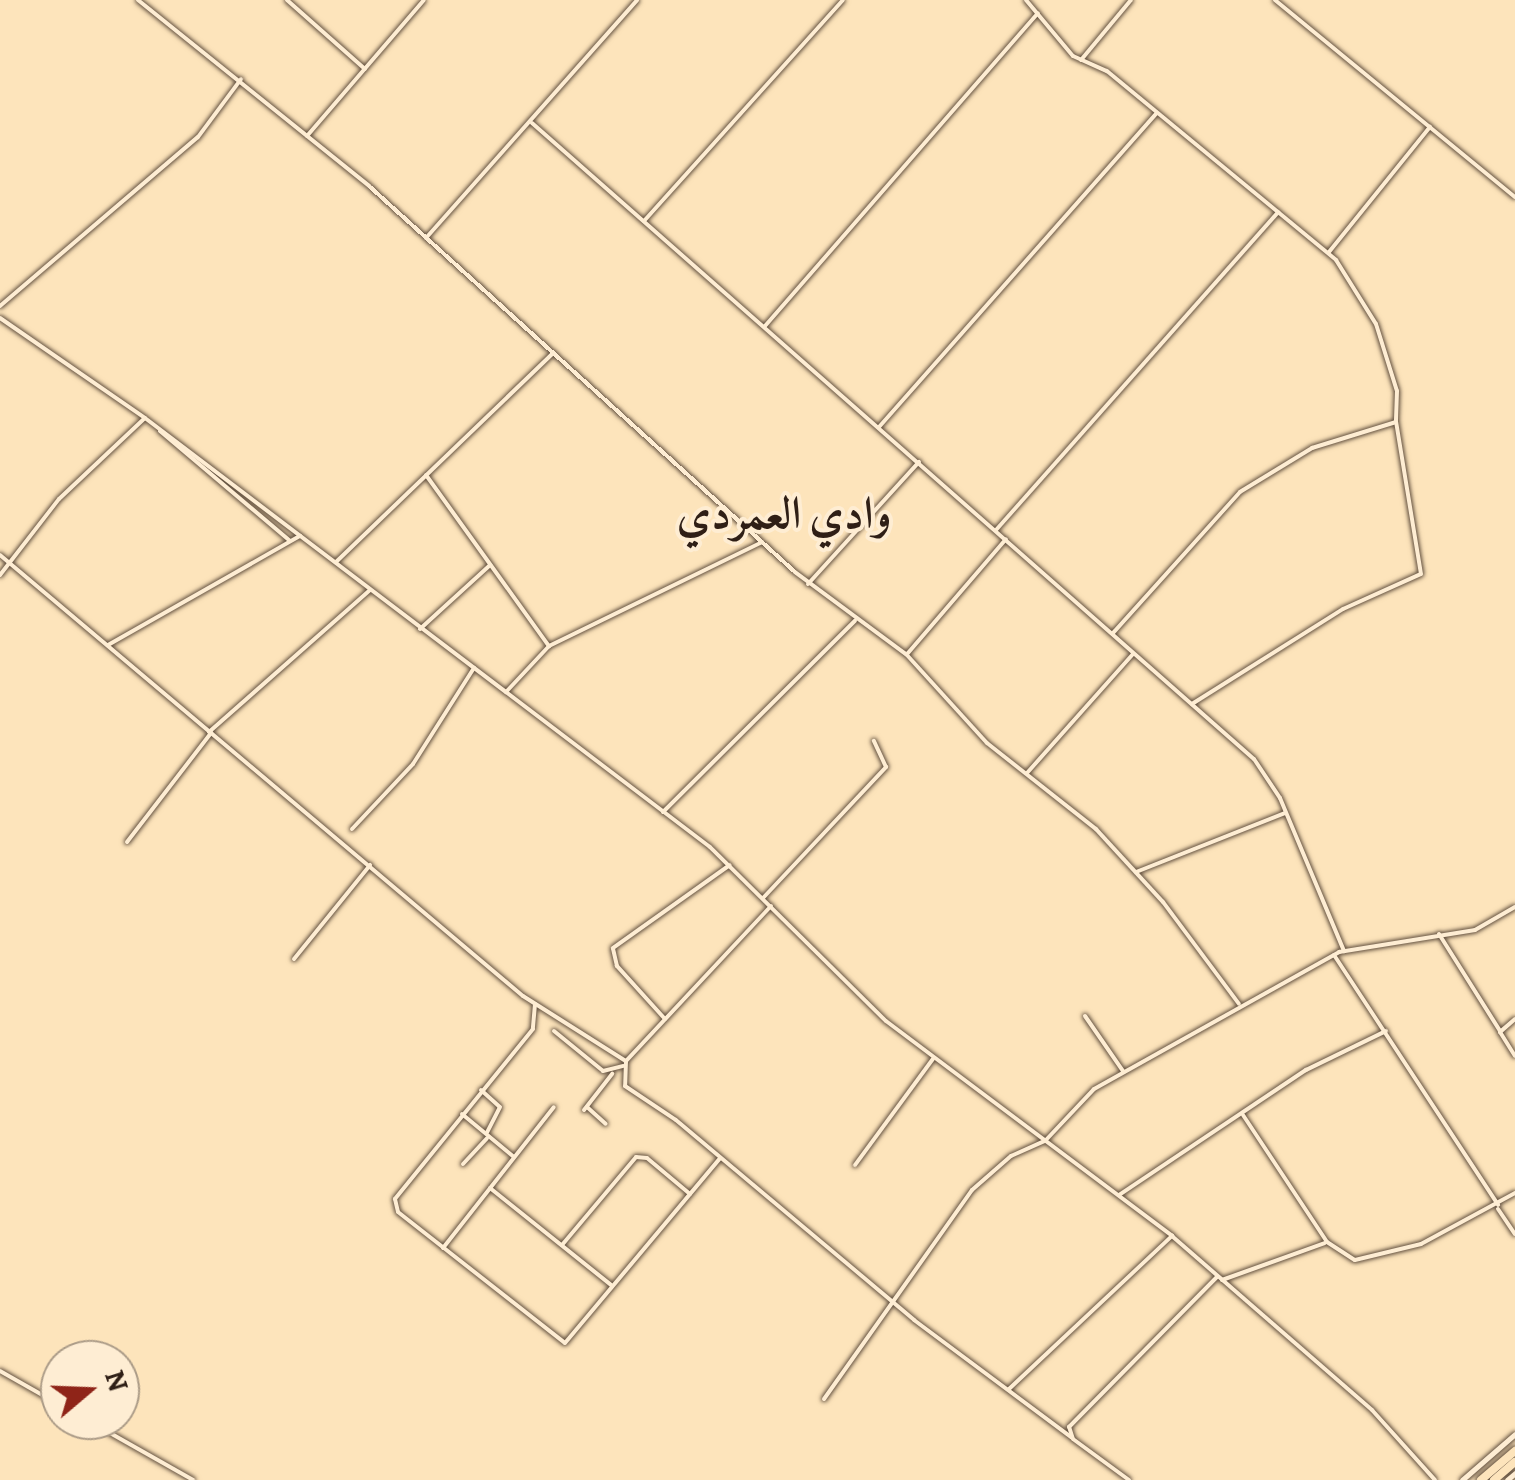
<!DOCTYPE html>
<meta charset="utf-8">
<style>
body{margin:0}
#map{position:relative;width:1515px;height:1480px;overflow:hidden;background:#fde4bb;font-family:Alegreya,Amiri,serif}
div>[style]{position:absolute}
.roads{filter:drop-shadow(0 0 2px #62503f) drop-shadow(0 0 2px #62503f)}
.minor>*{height:4px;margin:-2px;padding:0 2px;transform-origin:2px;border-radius:2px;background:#feedd3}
.tertiary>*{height:5px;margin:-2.5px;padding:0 2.5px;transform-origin:2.5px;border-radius:2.5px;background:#feedd3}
.primary>*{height:8px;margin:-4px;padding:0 4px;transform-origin:4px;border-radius:4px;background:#fde4bb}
span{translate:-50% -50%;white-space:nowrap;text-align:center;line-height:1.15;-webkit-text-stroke:8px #feedd3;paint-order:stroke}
.district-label{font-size:45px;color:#2f1f16;font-weight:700}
.north{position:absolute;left:40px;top:1340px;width:100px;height:100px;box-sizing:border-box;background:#feedd3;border:2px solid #ab9b87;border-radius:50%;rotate:71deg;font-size:28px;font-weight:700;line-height:40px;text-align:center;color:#2f1f16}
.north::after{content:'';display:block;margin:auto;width:35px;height:45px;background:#8f2418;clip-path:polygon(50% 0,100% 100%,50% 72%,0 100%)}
</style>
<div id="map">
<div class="roads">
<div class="minor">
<i style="left:138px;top:0;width:297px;rotate:38.8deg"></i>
<i style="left:369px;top:186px;width:575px;rotate:42.18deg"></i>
<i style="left:795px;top:572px;width:138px;rotate:36.5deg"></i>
<i style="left:906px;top:654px;width:120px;rotate:47.7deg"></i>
<i style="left:987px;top:743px;width:139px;rotate:38.3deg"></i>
<i style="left:1096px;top:829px;width:99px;rotate:47.5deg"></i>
<i style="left:1163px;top:902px;width:127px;rotate:53.3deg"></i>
<i style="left:287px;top:0;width:104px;rotate:41.5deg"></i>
<i style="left:1026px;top:0;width:73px;rotate:50deg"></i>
<i style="left:1073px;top:56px;width:37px;rotate:24deg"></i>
<i style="left:1107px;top:71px;width:297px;rotate:39.5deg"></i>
<i style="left:1336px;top:260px;width:75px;rotate:58deg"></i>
<i style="left:1376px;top:324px;width:70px;rotate:72.6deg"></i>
<i style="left:1397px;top:391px;width:31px;rotate:92deg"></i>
<i style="left:1396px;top:422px;width:88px;rotate:162.8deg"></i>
<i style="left:1312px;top:448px;width:84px;rotate:148.6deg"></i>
<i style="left:1240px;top:492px;width:190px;rotate:132deg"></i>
<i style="left:1275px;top:0;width:310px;rotate:39.4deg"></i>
<i style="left:1081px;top:60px;width:78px;rotate:-50.2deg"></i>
<i style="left:532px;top:123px;width:962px;rotate:41.38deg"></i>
<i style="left:1254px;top:759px;width:47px;rotate:56.3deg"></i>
<i style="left:1280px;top:798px;width:166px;rotate:67.3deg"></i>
<i style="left:307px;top:136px;width:179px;rotate:-49.3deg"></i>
<i style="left:644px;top:221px;width:297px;rotate:-48deg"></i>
<i style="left:426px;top:238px;width:318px;rotate:-48.4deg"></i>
<i style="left:1329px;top:252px;width:161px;rotate:-51.1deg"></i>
<i style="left:0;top:306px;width:260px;rotate:-40.5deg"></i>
<i style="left:198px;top:137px;width:72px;rotate:-53.4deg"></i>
<i style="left:0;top:318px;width:176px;rotate:34.6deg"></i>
<i style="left:145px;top:418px;width:709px;rotate:37.21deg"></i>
<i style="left:710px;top:847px;width:247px;rotate:44.7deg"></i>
<i style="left:886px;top:1021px;width:358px;rotate:36.9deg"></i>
<i style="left:1172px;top:1236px;width:265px;rotate:41deg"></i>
<i style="left:1372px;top:1410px;width:94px;rotate:48deg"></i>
<i style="left:765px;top:326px;width:415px;rotate:-48.9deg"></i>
<i style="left:879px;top:427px;width:419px;rotate:-48.5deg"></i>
<i style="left:160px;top:431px;width:170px;rotate:40.2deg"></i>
<i style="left:426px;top:475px;width:211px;rotate:54.3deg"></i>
<i style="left:996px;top:530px;width:425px;rotate:-48.4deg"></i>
<i style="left:0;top:555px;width:684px;rotate:40.14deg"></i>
<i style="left:523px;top:996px;width:122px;rotate:32.3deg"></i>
<i style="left:336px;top:562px;width:300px;rotate:-43.9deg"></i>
<i style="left:0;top:575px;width:96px;rotate:-52.2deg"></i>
<i style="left:59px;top:499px;width:118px;rotate:-43.3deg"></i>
<i style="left:808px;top:584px;width:165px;rotate:-47.7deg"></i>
<i style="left:420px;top:629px;width:95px;rotate:-42.4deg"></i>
<i style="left:108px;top:645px;width:221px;rotate:-29.6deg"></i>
<i style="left:908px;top:653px;width:150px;rotate:-49.3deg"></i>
<i style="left:506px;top:692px;width:63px;rotate:-46.9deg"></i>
<i style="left:549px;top:646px;width:237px;rotate:-26deg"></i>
<i style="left:1192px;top:704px;width:178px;rotate:-32.2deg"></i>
<i style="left:1343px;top:609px;width:85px;rotate:-24.2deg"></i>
<i style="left:1421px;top:574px;width:154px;rotate:-99.3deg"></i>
<i style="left:209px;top:732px;width:215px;rotate:-41.4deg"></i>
<i style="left:1027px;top:773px;width:159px;rotate:-48.3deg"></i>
<i style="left:663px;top:812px;width:271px;rotate:-44.9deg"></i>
<i style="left:352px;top:829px;width:89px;rotate:-46.8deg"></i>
<i style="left:413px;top:764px;width:114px;rotate:-57.6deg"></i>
<i style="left:127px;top:842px;width:138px;rotate:-52.4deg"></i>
<i style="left:1136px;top:872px;width:160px;rotate:-21.6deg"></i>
<i style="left:763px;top:898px;width:180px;rotate:-46.8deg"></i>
<i style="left:886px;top:767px;width:29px;rotate:-115deg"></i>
<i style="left:771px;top:906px;width:212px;rotate:133.1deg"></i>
<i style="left:626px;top:1061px;width:25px;rotate:92deg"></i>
<i style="left:625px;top:1086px;width:61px;rotate:33.7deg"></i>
<i style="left:676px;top:1120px;width:311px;rotate:40deg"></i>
<i style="left:914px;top:1320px;width:196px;rotate:36.7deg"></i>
<i style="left:1439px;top:934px;width:115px;rotate:57.8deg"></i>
<i style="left:1334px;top:955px;width:299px;rotate:56.7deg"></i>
<i style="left:294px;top:959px;width:121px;rotate:-51deg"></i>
<i style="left:535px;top:1004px;width:25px;rotate:95deg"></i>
<i style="left:533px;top:1029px;width:219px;rotate:129.1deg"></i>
<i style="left:395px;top:1199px;width:13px;rotate:77deg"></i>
<i style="left:398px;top:1212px;width:212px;rotate:38.1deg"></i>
<i style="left:565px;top:1343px;width:241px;rotate:-50deg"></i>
<i style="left:1085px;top:1016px;width:67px;rotate:55.4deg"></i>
<i style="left:665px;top:1019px;width:72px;rotate:-132.2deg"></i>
<i style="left:617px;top:966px;width:18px;rotate:-103deg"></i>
<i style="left:613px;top:948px;width:143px;rotate:-35.4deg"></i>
<i style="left:1515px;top:1019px;width:20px;rotate:139deg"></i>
<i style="left:1500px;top:1032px;width:28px;rotate:58deg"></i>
<i style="left:554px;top:1031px;width:63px;rotate:39.2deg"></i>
<i style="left:603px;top:1071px;width:21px;rotate:-14deg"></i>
<i style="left:481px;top:1090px;width:25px;rotate:42deg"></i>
<i style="left:500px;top:1107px;width:28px;rotate:117deg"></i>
<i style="left:587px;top:1107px;width:25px;rotate:42deg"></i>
<i style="left:584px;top:1110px;width:46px;rotate:-52.1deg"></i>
<i style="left:462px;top:1114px;width:67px;rotate:39.6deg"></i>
<i style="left:1243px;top:1115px;width:152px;rotate:56.5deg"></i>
<i style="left:1327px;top:1242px;width:33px;rotate:33deg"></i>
<i style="left:1355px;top:1260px;width:68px;rotate:-13.6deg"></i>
<i style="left:1421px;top:1244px;width:107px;rotate:-28.5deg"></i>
<i style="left:463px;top:1164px;width:35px;rotate:-47deg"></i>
<i style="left:855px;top:1165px;width:132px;rotate:-53.7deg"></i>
<i style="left:490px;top:1188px;width:155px;rotate:38.7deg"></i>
<i style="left:1119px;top:1195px;width:225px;rotate:-33.8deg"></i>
<i style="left:1306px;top:1070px;width:89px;rotate:-26deg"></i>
<i style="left:1498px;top:1209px;width:30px;rotate:56deg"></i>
<i style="left:562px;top:1245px;width:115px;rotate:-49.9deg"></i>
<i style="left:636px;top:1157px;width:11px;rotate:5deg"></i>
<i style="left:647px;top:1158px;width:56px;rotate:39.9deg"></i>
<i style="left:443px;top:1248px;width:179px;rotate:-51.8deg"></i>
<i style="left:1222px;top:1280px;width:109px;rotate:-19.8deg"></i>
<i style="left:0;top:1371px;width:69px;rotate:29.5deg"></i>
<i style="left:1009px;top:1389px;width:224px;rotate:-43.2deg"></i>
<i style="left:824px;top:1399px;width:256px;rotate:-54.7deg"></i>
<i style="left:972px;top:1190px;width:52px;rotate:-41.1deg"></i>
<i style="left:1011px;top:1156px;width:37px;rotate:-24deg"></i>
<i style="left:1045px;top:1141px;width:71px;rotate:-46.7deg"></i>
<i style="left:1094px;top:1089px;width:281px;rotate:-29.2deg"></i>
<i style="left:1339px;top:952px;width:138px;rotate:-9.2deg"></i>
<i style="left:1475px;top:930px;width:46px;rotate:-29.9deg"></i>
<i style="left:87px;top:1420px;width:122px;rotate:29.5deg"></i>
<i style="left:1129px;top:1480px;width:69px;rotate:-143.8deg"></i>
<i style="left:1073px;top:1439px;width:13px;rotate:-108deg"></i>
<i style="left:1069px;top:1427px;width:211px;rotate:-45.4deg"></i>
</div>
<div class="tertiary">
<i style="left:1462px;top:1480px;width:70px;rotate:-41deg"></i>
<i style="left:1507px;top:1480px;width:11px;rotate:-41deg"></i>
</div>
<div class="primary">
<i style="left:1481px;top:1480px;width:45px;rotate:-40.5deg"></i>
<i style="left:1494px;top:1480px;width:28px;rotate:-41deg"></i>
</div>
</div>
<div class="district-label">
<span style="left:784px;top:514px">وادي العمردي</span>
</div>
<div class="north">N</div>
</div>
